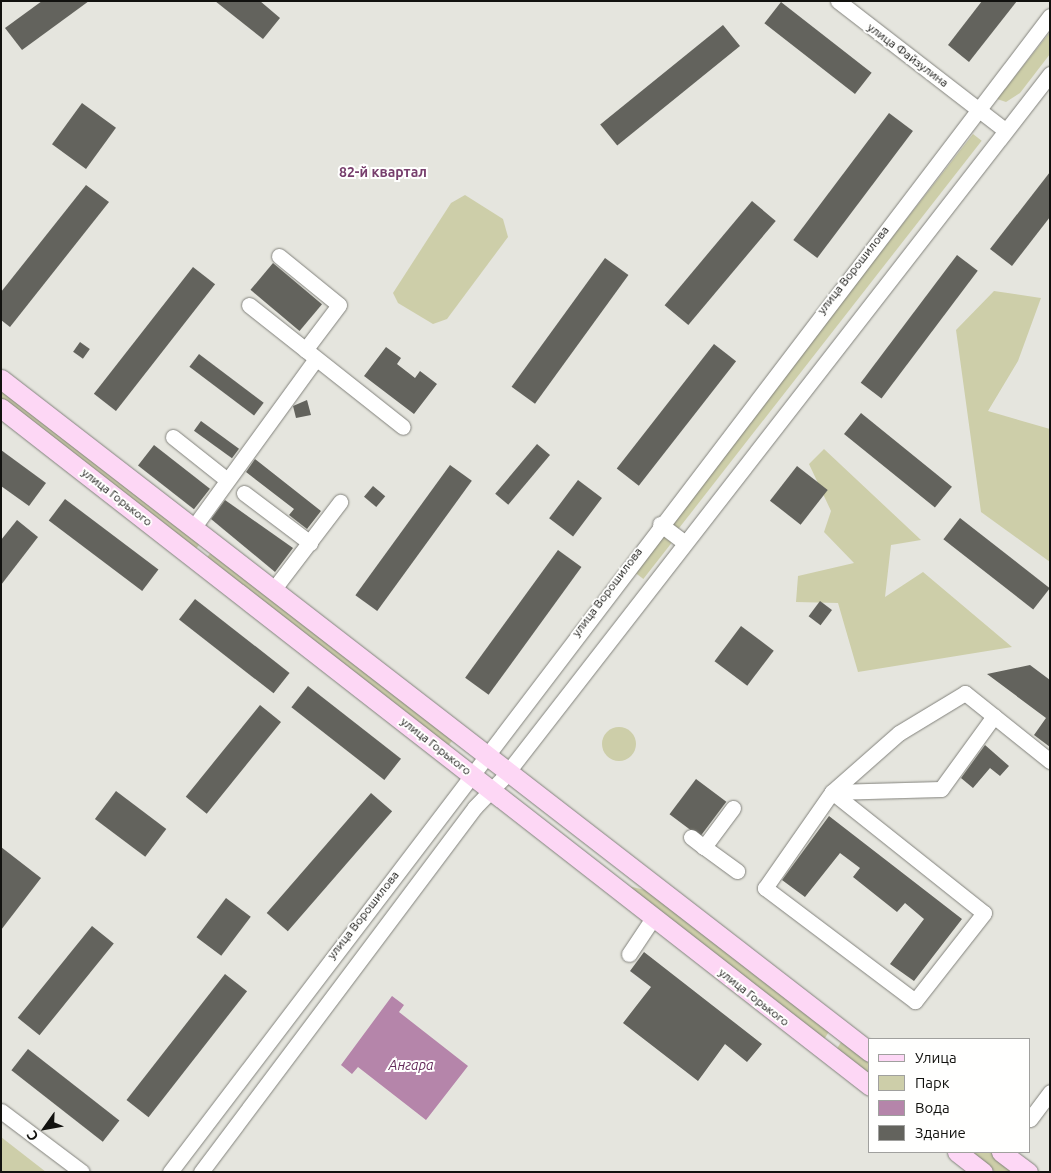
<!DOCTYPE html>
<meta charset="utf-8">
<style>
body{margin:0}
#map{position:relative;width:1051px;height:1173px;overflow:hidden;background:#e5e5de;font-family:Ubuntu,sans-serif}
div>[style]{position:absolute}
.green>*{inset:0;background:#cdcea9;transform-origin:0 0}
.round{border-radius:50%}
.water>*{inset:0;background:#b585aa}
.building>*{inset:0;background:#63635d;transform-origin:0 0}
.roads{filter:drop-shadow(0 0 1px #82827c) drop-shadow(0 0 1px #82827c)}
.minor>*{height:15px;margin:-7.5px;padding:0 7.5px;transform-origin:7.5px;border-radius:7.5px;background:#fff}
.major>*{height:19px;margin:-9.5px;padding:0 9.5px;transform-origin:9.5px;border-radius:9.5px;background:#fdd7f5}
span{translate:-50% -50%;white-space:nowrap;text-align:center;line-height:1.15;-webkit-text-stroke:4px #fffffe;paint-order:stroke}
.street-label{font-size:12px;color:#12120f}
.neighbourhood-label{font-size:14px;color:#773e6c;font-weight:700}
.water-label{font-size:14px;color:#662c5c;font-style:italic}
.frame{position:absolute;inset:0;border:2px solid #12120f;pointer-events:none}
.legend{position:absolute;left:868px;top:1038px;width:162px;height:115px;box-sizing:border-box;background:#fffffe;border:1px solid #a0a09e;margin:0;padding:6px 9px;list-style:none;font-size:15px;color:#12120f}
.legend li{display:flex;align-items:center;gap:10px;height:25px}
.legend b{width:25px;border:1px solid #a0a09e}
.north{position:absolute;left:20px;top:1103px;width:50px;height:50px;-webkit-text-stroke:4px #fffffe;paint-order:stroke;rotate:238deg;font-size:14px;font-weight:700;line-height:20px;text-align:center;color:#12120f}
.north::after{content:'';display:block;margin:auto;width:18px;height:22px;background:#12120f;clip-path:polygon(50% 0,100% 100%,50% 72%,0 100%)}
</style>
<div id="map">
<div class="green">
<i style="clip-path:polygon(1050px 32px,1050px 54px,1020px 93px,1006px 102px,997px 99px)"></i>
<i style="left:973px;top:134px;width:11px;height:493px;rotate:38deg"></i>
<i style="clip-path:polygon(465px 195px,503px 219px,508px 237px,447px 319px,433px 324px,398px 303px,393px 293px,451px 203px)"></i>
<i style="clip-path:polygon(994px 291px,1041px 298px,1018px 361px,988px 411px,1050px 429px,1050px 562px,981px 512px,956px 330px)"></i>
<i style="left:1px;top:389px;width:252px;height:11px;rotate:38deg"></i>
<i style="clip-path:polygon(824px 449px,921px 540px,891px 545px,885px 597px,923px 572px,1012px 647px,858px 672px,838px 603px,796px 602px,798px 576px,854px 563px,824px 532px,831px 511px,809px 464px)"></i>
<i style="left:663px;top:536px;width:11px;height:46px;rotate:38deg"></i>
<i style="left:212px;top:551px;width:306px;height:9px;rotate:38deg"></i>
<i class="round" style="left:602px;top:727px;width:34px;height:34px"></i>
<i style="clip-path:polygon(628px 886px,645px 890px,830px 1030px,823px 1041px)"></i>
<i style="clip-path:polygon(843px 1039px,870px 1060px,870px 1076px,836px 1050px)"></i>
<i style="clip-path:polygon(1px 1137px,46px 1172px,1px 1172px)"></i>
<i style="clip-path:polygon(969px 1152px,990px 1152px,1016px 1172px,996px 1172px)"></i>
</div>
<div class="water">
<i style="clip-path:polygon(392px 996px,404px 1005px,399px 1012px,468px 1066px,426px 1120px,358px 1067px,352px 1074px,341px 1065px)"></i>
</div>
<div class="building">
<i style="clip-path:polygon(42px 1px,89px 1px,22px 50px,5px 28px)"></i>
<i style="clip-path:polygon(215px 1px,260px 1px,280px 18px,263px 39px)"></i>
<i style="clip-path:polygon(982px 1px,1017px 1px,969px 62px,948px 45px)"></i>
<i style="left:781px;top:2px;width:115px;height:27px;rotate:38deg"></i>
<i style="left:723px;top:25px;width:27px;height:158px;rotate:51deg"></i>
<i style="left:82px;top:103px;width:42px;height:51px;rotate:36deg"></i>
<i style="left:889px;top:113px;width:30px;height:159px;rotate:37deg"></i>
<i style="clip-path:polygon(1050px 172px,1050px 217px,1012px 266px,990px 249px)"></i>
<i style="clip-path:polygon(86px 185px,109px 202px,10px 327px,1px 320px,1px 292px)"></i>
<i style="left:752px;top:201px;width:31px;height:136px;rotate:40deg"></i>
<i style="left:957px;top:255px;width:26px;height:160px;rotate:37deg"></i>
<i style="left:605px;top:258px;width:29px;height:159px;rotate:36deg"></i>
<i style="left:273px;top:263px;width:64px;height:35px;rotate:40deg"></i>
<i style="left:193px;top:267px;width:28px;height:161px;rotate:38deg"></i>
<i style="left:80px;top:342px;width:12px;height:12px;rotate:35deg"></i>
<i style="left:714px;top:344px;width:28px;height:158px;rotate:38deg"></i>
<i style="clip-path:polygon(386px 347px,401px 358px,397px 364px,415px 378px,420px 371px,437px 384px,414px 414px,364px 376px)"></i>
<i style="left:199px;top:354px;width:81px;height:16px;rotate:37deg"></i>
<i style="clip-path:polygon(307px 400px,311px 415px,296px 418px,293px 406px)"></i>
<i style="left:861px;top:413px;width:117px;height:27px;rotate:39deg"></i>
<i style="left:201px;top:421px;width:47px;height:12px;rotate:36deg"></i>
<i style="left:537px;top:444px;width:17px;height:65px;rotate:40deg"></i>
<i style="left:154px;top:445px;width:71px;height:26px;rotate:38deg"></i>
<i style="clip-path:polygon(1px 450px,46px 483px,29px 506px,1px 486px)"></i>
<i style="clip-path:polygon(255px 459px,321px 511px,307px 529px,289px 515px,294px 509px,246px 472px)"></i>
<i style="left:450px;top:465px;width:27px;height:161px;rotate:36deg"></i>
<i style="left:797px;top:466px;width:39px;height:44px;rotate:38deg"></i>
<i style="left:578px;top:480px;width:30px;height:48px;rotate:37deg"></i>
<i style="left:373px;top:486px;width:16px;height:14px;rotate:40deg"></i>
<i style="left:65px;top:499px;width:117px;height:27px;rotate:37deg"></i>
<i style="clip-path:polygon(225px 500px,293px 548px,275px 572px,211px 519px)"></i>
<i style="left:960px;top:518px;width:114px;height:27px;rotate:38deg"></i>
<i style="clip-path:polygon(17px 520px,38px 537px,1px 585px,1px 540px)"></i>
<i style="left:558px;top:550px;width:29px;height:158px;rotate:36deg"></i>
<i style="left:195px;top:599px;width:120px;height:26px;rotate:38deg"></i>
<i style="left:820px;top:601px;width:15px;height:19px;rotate:37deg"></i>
<i style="left:741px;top:626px;width:41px;height:44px;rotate:37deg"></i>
<i style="clip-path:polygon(1030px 665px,1050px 680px,1050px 747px,1034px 735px,1046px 718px,987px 674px)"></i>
<i style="left:308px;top:686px;width:118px;height:27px;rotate:38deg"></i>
<i style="left:260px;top:705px;width:27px;height:118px;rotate:39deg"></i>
<i style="clip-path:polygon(985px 745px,1009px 766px,1000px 776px,990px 768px,973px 788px,961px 778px)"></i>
<i style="left:696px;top:779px;width:38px;height:44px;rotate:37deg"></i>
<i style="left:116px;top:791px;width:63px;height:35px;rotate:37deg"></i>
<i style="left:371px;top:793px;width:28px;height:159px;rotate:41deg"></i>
<i style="clip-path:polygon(829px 816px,962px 919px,914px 981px,890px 964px,924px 919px,905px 903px,897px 912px,853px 877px,860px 868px,840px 853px,805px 897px,782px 880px)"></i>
<i style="clip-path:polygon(1px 847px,41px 878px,1px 930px)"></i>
<i style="left:226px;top:898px;width:31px;height:49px;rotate:37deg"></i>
<i style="left:92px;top:926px;width:28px;height:118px;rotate:39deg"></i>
<i style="clip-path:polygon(644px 952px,762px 1044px,747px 1062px,725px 1044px,698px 1081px,623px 1023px,651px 987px,630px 971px)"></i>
<i style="left:225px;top:974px;width:28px;height:160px;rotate:38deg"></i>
<i style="left:28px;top:1049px;width:116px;height:27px;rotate:38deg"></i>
</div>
<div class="roads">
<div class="minor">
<i style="left:838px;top:1px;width:211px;rotate:37.7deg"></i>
<i style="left:279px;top:256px;width:77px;rotate:39.2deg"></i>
<i style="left:339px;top:305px;width:56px;rotate:127.1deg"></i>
<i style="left:249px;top:305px;width:196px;rotate:38.4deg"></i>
<i style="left:173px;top:437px;width:69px;rotate:38.5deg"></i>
<i style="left:244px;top:493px;width:83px;rotate:37.1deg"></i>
<i style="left:660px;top:524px;width:31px;rotate:37deg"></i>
<i style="left:193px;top:528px;width:209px;rotate:-54deg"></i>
<i style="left:273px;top:590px;width:111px;rotate:-52.7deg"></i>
<i style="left:832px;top:792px;width:194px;rotate:38.5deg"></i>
<i style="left:984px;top:913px;width:112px;rotate:128.1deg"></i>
<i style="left:915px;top:1001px;width:188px;rotate:-143deg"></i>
<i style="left:765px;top:888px;width:117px;rotate:-55.1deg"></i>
<i style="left:832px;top:792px;width:89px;rotate:-41.4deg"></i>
<i style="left:899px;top:733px;width:77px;rotate:-31.2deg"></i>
<i style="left:965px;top:693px;width:109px;rotate:38.7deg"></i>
<i style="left:832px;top:792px;width:109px;rotate:-1.6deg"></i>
<i style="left:941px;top:789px;width:90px;rotate:-54deg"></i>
<i style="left:733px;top:808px;width:49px;rotate:126.6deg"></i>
<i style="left:704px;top:847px;width:41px;rotate:36deg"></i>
<i style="left:691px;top:837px;width:16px;rotate:38deg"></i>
<i style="left:629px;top:954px;width:43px;rotate:-56.3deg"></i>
<i style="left:1px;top:1111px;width:101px;rotate:37deg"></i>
<i style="left:1030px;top:1119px;width:34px;rotate:-53deg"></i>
<i style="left:170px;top:1172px;width:1453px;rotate:-52.72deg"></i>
<i style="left:201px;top:1172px;width:456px;rotate:-53.1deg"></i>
<i style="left:475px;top:807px;width:40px;rotate:-46deg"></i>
<i style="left:503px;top:778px;width:892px;rotate:-52.15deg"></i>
</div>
<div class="major">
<i style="left:1px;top:379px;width:1099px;rotate:37.76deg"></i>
<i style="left:1px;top:408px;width:1102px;rotate:37.96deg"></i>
<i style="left:957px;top:1152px;width:33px;rotate:38deg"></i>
<i style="left:1001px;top:1152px;width:34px;rotate:37deg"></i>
</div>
</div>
<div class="street-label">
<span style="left:908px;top:55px;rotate:37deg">улица Файзулина</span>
<span style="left:853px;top:270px;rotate:-52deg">улица Ворошилова</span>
<span style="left:117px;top:497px;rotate:38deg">улица Горького</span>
<span style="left:607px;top:592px;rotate:-53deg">улица Ворошилова</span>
<span style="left:436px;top:746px;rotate:38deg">улица Горького</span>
<span style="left:363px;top:915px;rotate:-52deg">улица Ворошилова</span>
<span style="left:754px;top:997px;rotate:38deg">улица Горького</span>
</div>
<div class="neighbourhood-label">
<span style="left:383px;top:172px">82-й квартал</span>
</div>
<div class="water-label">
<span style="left:411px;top:1065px">Ангара</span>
</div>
<div class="frame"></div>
<ul class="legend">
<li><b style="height:6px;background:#fdd7f5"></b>Улица</li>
<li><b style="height:14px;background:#cdcea9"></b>Парк</li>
<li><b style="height:14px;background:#b585aa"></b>Вода</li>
<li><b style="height:14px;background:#63635d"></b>Здание</li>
</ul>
<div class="north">С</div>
</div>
